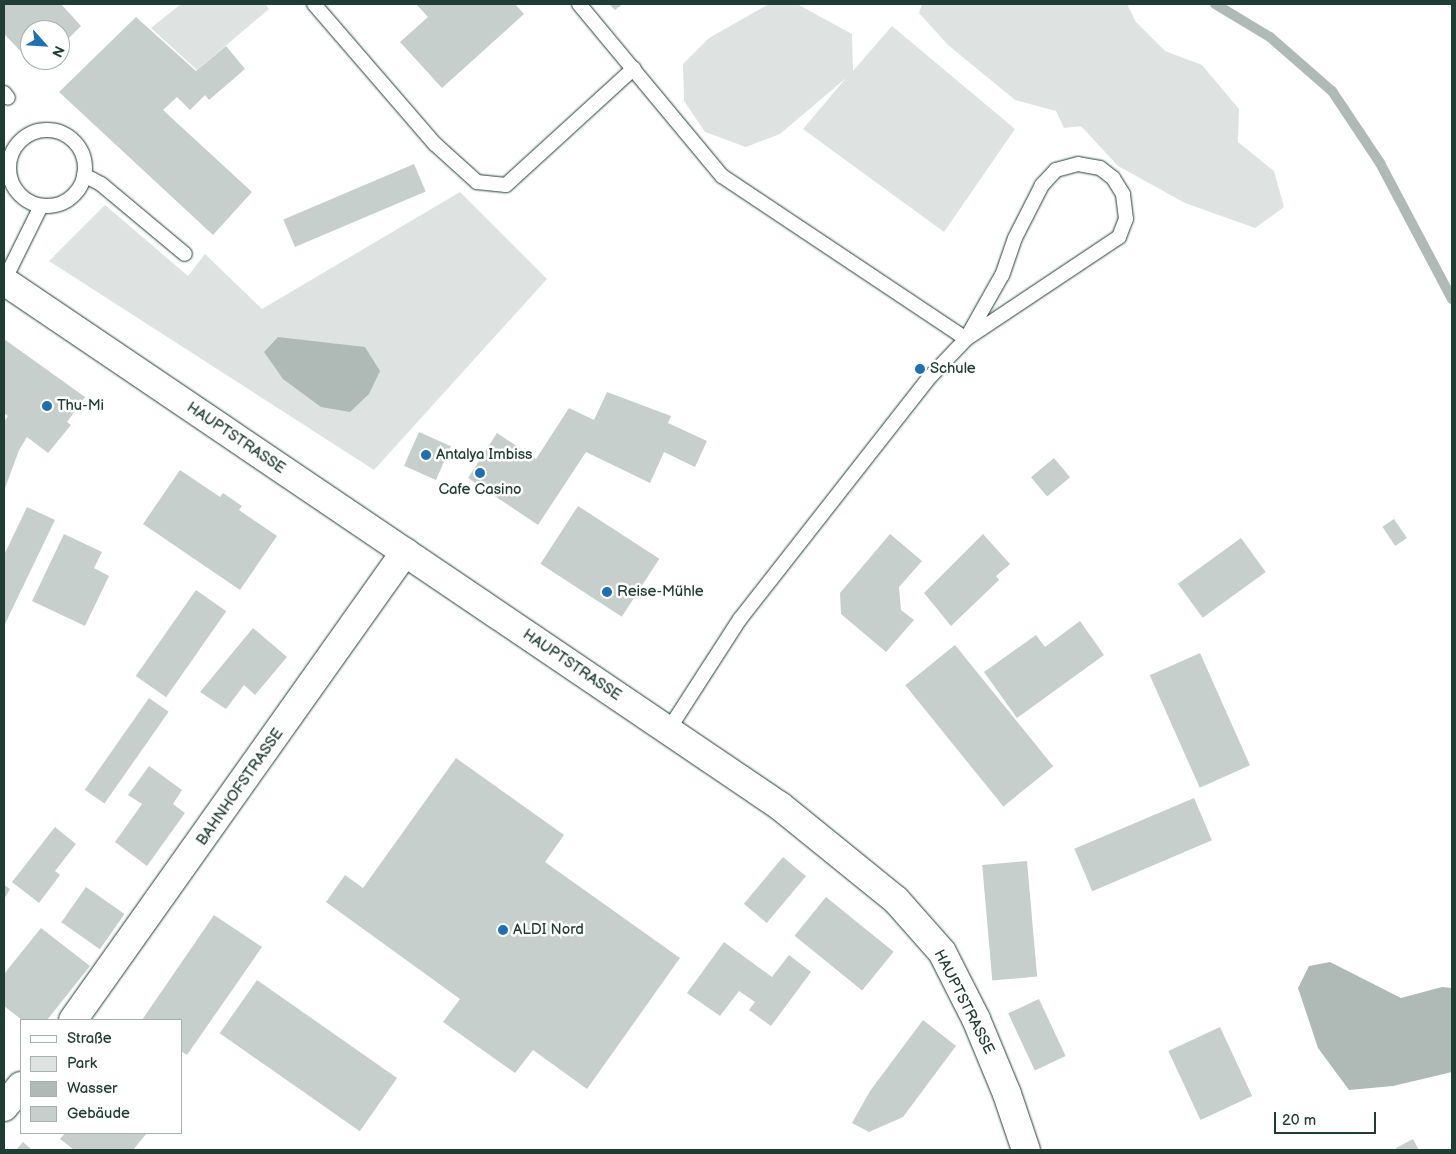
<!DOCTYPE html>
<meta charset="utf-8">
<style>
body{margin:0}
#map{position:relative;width:1456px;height:1154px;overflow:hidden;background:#fff;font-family:"Balsamiq Sans",sans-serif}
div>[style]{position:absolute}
.green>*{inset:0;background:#dee3e2}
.water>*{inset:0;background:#afbab7}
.stream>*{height:10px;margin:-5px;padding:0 5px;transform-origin:5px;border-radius:5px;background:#afbab7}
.building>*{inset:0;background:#c7cfcc;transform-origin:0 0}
.roads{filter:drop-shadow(0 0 1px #1f3d34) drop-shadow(0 0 1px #1f3d34)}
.service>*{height:14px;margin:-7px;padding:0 7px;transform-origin:7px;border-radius:7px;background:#fff}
.service>.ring{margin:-7px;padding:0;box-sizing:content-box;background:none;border:14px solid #fff;border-radius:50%}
.secondary>*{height:28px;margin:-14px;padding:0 14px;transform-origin:14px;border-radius:14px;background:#fff}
.dots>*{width:14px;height:14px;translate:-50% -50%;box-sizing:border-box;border:2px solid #fff;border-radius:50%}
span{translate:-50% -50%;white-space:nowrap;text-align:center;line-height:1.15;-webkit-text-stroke:5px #fff;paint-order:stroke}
.poi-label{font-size:15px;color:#1f3d34}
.left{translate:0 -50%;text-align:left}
.street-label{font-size:15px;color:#1f3d34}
.frame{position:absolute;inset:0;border:5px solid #1f3d34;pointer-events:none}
.legend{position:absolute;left:20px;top:1019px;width:162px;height:115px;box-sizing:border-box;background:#fff;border:1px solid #a5b1ae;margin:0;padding:6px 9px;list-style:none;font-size:15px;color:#1f3d34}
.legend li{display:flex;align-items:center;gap:10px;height:25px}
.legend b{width:25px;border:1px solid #a5b1ae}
.north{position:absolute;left:20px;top:20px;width:50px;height:50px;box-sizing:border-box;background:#fff;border:1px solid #a5b1ae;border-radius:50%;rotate:116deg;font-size:14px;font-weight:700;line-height:20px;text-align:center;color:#1f3d34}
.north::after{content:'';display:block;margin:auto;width:18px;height:22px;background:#1f6fb2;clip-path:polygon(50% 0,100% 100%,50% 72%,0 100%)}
.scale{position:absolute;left:1274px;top:1112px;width:102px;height:22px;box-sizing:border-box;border:2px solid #1f3d34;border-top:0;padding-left:6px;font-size:15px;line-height:18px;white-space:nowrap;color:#1f3d34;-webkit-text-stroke:4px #fff;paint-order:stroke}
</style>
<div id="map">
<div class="green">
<i style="clip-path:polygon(181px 4px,265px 4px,269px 9px,197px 70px,151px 28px)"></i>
<i style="clip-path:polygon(769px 4px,797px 4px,852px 34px,853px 71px,892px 26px,1015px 129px,944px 232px,803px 129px,846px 78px,780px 134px,746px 147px,705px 132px,684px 101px,683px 64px,709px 38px)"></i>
<i style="clip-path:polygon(922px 4px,1127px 4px,1136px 22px,1165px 51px,1202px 65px,1239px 109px,1238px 142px,1274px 171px,1284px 207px,1255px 228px,1185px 203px,1118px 166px,1081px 126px,1064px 128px,1056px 111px,1015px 100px,948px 45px,919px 13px)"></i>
<i style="clip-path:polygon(460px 192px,547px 279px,374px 470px,49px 261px,105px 205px,188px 276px,205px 254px,262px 309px)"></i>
</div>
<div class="water">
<i style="clip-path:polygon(278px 337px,365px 347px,380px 371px,369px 394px,350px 412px,321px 407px,283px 379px,264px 352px)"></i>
<i style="clip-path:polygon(1330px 962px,1401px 998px,1442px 987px,1452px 988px,1452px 1072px,1393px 1086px,1349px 1090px,1318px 1048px,1298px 988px,1309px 966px)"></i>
</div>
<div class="stream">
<i style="left:1215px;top:4px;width:64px;rotate:31deg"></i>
<i style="left:1270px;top:37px;width:82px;rotate:41.1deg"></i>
<i style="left:1332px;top:91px;width:87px;rotate:56.3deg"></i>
<i style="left:1380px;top:163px;width:154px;rotate:62.1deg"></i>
</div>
<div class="building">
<i style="clip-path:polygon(4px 4px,61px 4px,81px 26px,60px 47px,60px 30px,30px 30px,30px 60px,46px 60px,38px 69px,4px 34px)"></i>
<i style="clip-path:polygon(416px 4px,515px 4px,524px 14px,442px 88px,400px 42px,428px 17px)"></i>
<i style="clip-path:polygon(609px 4px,623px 4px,615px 10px)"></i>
<i style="clip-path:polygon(136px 17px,196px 71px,226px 46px,245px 69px,209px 100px,205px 95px,190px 110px,177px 97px,163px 110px,252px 192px,213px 235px,59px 92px)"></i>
<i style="left:414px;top:164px;width:30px;height:142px;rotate:67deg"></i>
<i style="clip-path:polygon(4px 339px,85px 397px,67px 422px,71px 425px,48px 453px,27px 437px,19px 450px,4px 491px,4px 422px,8px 416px,4px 413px)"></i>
<i style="clip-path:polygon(607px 392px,671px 416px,668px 423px,707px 441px,695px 467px,664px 452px,650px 483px,586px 452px,538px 525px,468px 478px,497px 433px,536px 459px,569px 408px,594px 420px)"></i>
<i style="left:419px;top:432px;width:35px;height:37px;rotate:24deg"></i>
<i style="left:1054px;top:458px;width:25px;height:30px;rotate:50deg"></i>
<i style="clip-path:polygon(180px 470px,220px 497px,223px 493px,242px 506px,239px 510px,277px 536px,240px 590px,143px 524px)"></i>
<i style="left:578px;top:506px;width:97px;height:69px;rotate:33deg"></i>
<i style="clip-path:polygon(27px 507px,55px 520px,4px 626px,4px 555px)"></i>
<i style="left:1394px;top:519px;width:23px;height:14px;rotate:56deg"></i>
<i style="clip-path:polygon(64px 534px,102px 552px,94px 568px,109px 576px,85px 626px,32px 601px)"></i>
<i style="clip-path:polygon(890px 534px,922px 561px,899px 587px,901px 610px,914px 620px,886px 652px,841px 614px,840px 593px)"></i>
<i style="clip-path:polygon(983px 534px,1010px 564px,996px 576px,999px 580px,951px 626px,924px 593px)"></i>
<i style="left:1241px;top:538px;width:42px;height:78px;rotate:54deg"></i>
<i style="left:196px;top:590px;width:37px;height:105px;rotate:35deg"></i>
<i style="clip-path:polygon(1080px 621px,1104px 655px,1017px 718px,984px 672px,1036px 635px,1045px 647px)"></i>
<i style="clip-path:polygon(253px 628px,287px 657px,255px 695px,244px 685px,226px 709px,200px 692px)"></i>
<i style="left:955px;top:645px;width:156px;height:64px;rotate:51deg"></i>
<i style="left:1200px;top:653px;width:123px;height:55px;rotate:66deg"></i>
<i style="left:149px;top:698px;width:24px;height:112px;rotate:35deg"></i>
<i style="clip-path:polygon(456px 758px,564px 835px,545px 862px,680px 958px,587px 1089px,533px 1050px,515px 1073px,443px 1022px,460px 999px,326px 902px,345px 875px,363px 888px)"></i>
<i style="clip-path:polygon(149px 766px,182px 790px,173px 804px,185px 813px,147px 866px,115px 842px,142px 804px,128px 795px)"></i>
<i style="left:1194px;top:798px;width:46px;height:130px;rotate:67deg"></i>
<i style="clip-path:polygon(55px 827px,76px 844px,55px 871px,60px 875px,39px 903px,12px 882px)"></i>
<i style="left:783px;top:857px;width:30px;height:61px;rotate:40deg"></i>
<i style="left:1027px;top:861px;width:116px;height:45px;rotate:85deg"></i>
<i style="clip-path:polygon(4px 885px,10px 889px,4px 899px)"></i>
<i style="left:86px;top:887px;width:47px;height:43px;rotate:35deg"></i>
<i style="left:826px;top:897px;width:87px;height:50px;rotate:39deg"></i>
<i style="clip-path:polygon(214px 915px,262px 947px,187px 1055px,181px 1051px,181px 1020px,142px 1020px)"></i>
<i style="clip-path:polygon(41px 928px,90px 966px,47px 1020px,22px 1020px,4px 1006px,4px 974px)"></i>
<i style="clip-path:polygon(724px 942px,772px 977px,789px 955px,811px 972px,771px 1026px,749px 1010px,755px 1002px,739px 991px,720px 1016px,687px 993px)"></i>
<i style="left:257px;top:980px;width:171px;height:65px;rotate:35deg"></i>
<i style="left:1039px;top:999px;width:63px;height:34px;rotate:65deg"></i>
<i style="clip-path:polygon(923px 1020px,956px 1046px,903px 1117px,869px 1132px,852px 1123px,870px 1091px)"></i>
<i style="left:1220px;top:1027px;width:76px;height:57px;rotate:65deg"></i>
<i style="clip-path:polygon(65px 1133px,147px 1133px,133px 1150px,74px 1150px,60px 1139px)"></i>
<i style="clip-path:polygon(1413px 1139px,1419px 1150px,1397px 1150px,1396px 1148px)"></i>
<i style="clip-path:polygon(23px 1142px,32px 1150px,16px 1150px)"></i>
</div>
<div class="roads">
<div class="service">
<i style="left:314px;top:4px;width:185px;rotate:49.2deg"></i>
<i style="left:435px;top:144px;width:57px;rotate:42.1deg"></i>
<i style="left:477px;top:182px;width:29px;rotate:6deg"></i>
<i style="left:506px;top:185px;width:173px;rotate:-42.4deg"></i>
<i style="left:579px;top:4px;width:224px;rotate:50.3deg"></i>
<i style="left:722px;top:176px;width:293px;rotate:33.7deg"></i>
<i style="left:4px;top:93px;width:6px;rotate:51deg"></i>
<i class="ring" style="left:9px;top:130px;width:62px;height:62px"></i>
<i style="left:84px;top:175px;width:19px;rotate:28deg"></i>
<i style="left:101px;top:184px;width:109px;rotate:39.8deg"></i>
<i style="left:4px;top:281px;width:84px;rotate:-63.7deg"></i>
<i style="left:669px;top:729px;width:131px;rotate:-57.2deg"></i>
<i style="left:740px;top:619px;width:306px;rotate:-51.9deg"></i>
<i style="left:929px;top:378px;width:54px;rotate:-46.5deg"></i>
<i style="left:966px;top:339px;width:184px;rotate:-33.7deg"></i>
<i style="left:1119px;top:237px;width:19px;rotate:-69deg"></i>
<i style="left:1126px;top:219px;width:25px;rotate:-97deg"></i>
<i style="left:1123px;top:194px;width:19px;rotate:-122deg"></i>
<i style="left:1113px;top:178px;width:16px;rotate:-142deg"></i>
<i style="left:1100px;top:168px;width:22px;rotate:-170deg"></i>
<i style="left:1078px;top:164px;width:23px;rotate:165deg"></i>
<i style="left:1056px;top:170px;width:21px;rotate:133deg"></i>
<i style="left:1042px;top:185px;width:59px;rotate:117deg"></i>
<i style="left:1015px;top:238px;width:39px;rotate:109deg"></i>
<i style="left:1002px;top:275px;width:73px;rotate:119.4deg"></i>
</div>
<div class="secondary">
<i style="left:4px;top:281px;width:937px;rotate:34.08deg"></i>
<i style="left:780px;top:806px;width:149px;rotate:39deg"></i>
<i style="left:896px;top:900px;width:69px;rotate:48.5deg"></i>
<i style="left:942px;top:952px;width:75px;rotate:63.1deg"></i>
<i style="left:976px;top:1019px;width:81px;rotate:67.5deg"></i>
<i style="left:1007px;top:1094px;width:59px;rotate:71.3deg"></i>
<i style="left:73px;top:1020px;width:574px;rotate:-54.65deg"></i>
<i style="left:4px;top:1107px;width:27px;rotate:-51deg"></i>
</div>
</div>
<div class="dots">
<i style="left:920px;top:369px;background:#1f6fb2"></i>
<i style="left:47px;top:406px;background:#1f6fb2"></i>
<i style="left:426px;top:455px;background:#1f6fb2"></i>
<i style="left:480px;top:473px;background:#1f6fb2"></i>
<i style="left:607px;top:592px;background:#1f6fb2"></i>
<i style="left:503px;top:930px;background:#1f6fb2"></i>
</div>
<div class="poi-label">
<span class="left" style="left:930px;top:369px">Schule</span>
<span class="left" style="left:57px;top:406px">Thu-Mi</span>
<span class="left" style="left:436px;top:455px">Antalya Imbiss</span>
<span style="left:480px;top:490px">Cafe Casino</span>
<span class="left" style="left:617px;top:592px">Reise-Mühle</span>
<span class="left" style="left:513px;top:930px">ALDI Nord</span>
</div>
<div class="street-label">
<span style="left:236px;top:438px;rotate:34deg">HAUPTSTRASSE</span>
<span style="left:572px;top:665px;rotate:34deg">HAUPTSTRASSE</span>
<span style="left:240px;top:787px;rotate:-55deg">BAHNHOFSTRASSE</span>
<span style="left:964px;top:1002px;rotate:63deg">HAUPTSTRASSE</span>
</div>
<div class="frame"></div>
<ul class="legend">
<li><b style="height:6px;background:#fff"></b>Straße</li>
<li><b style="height:14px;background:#dee3e2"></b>Park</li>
<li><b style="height:14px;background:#afbab7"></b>Wasser</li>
<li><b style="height:14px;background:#c7cfcc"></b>Gebäude</li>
</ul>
<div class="north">N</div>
<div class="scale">20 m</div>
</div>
